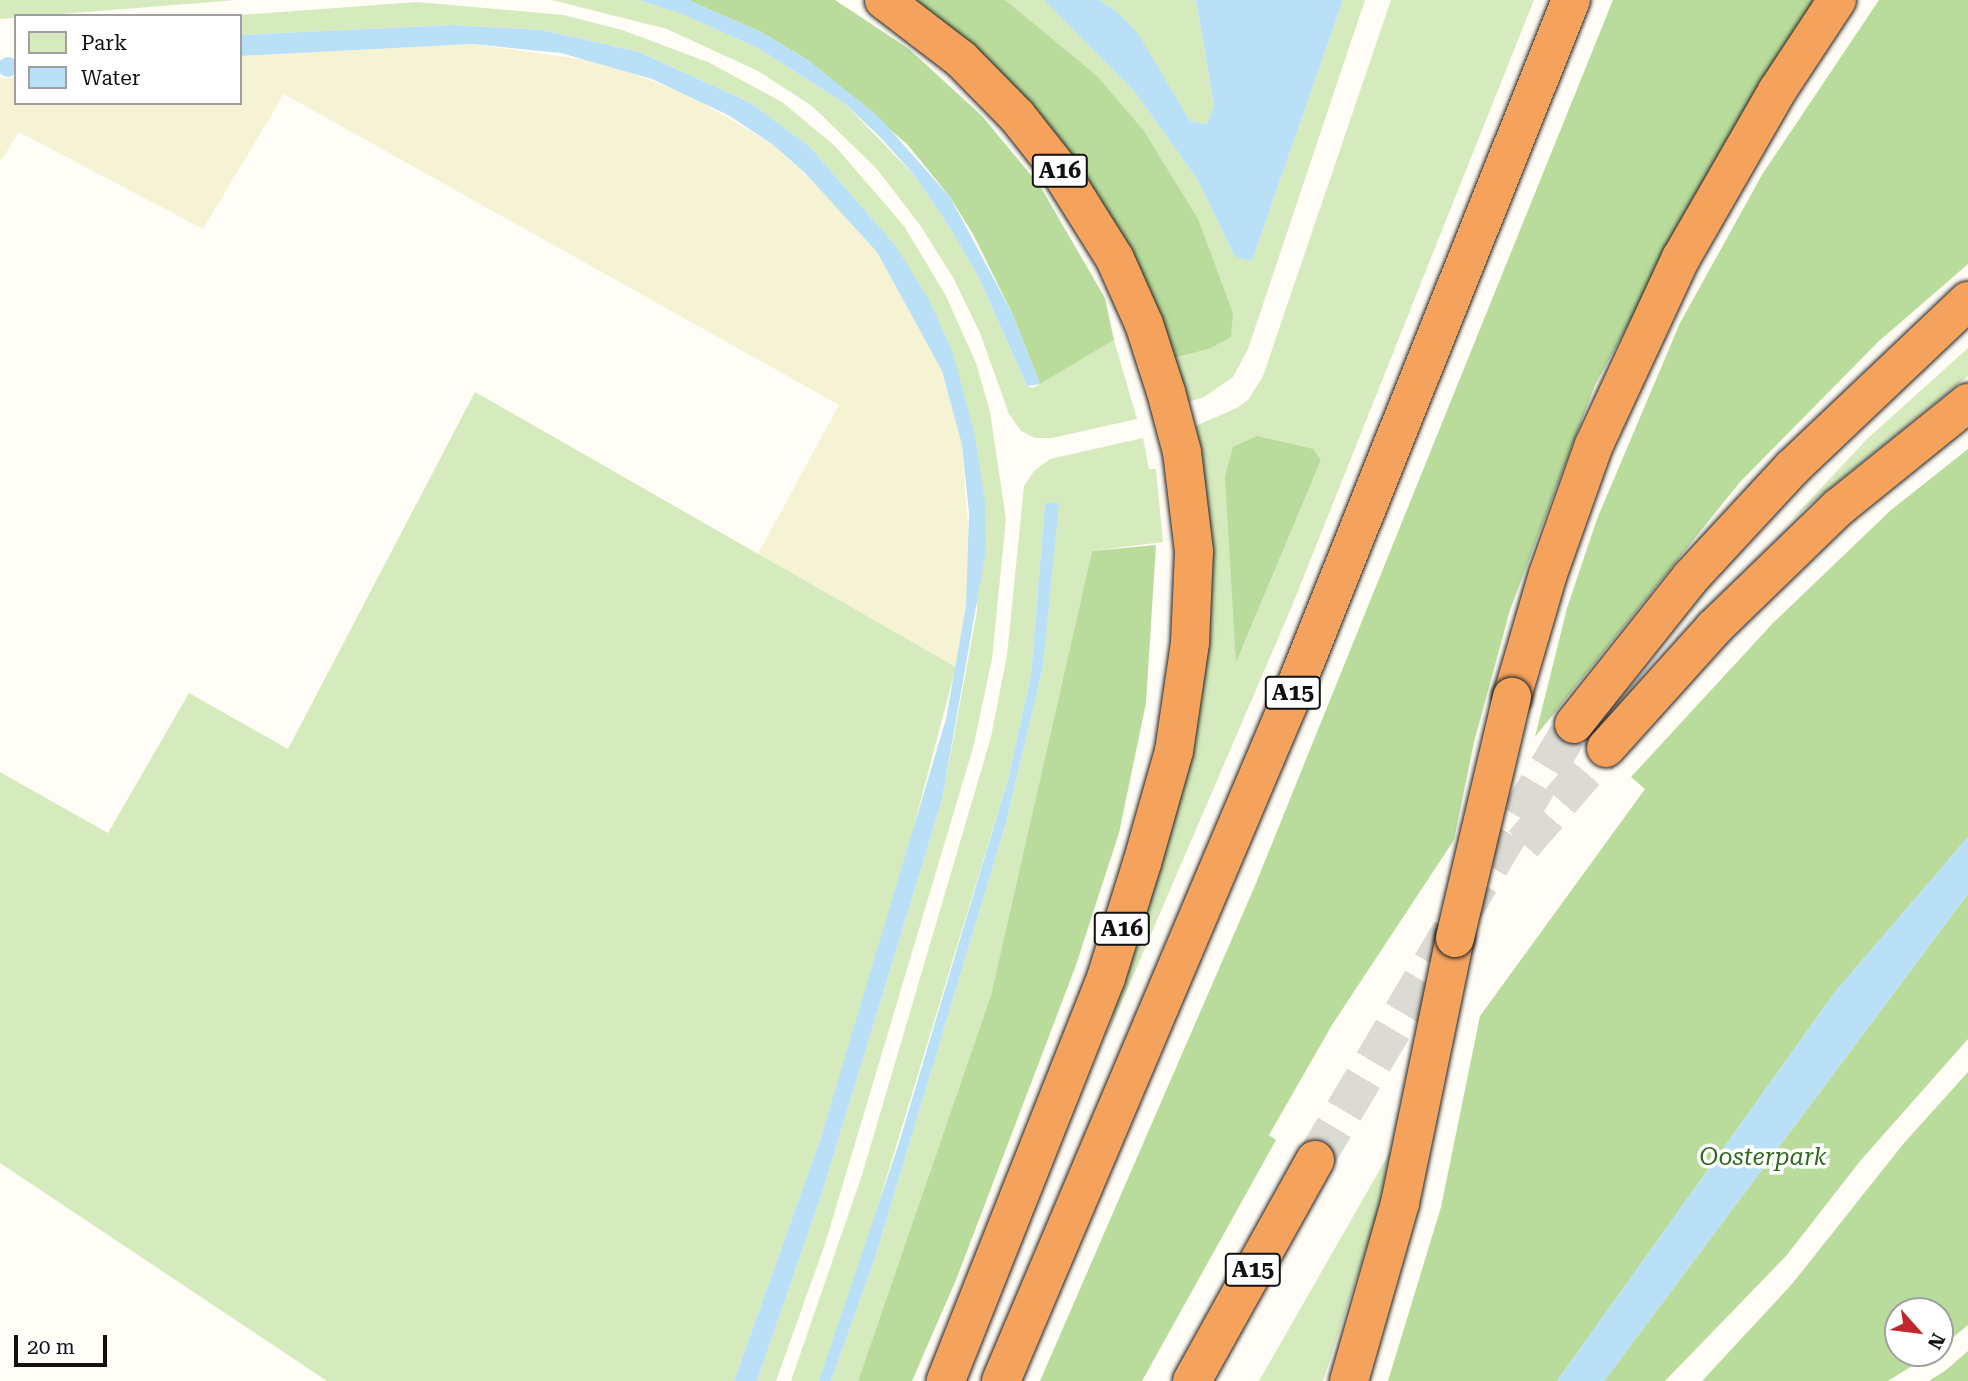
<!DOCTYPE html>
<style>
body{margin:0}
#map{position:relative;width:1968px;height:1381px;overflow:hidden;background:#fffdf5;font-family:"Roboto Serif",serif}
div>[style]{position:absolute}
.farmland>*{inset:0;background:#f6f3d4}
.green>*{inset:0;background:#d5ebbd}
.forest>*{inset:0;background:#b9dc9c}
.water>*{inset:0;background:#b9e0f7}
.round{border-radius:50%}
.highway-tunnel>*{height:38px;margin-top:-19px;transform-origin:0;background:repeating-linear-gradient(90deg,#dbdad3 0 38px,transparent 0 57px)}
.roads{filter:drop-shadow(0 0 2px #222) drop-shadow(0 0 2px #222)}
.highway>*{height:38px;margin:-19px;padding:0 19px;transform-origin:19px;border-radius:19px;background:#f5a25d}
.bridges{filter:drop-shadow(0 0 2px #222) drop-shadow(0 0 2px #222)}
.highway-bridge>*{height:38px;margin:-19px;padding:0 19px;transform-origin:19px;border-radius:19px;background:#f5a25d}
span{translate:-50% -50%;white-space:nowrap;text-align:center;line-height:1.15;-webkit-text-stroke:7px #fff;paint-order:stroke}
.shield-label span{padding:2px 5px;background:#fff;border:2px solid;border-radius:5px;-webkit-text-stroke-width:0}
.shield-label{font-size:23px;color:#111;font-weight:700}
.park-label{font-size:24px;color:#2f6b1f;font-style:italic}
.legend{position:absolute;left:14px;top:14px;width:228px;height:91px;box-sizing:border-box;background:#fff;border:2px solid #a0a0a0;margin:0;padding:9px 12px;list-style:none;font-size:21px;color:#111}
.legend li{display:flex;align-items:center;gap:14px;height:35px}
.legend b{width:35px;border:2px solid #a0a0a0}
.north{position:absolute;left:1884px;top:1297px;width:70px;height:70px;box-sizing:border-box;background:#fff;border:2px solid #a0a0a0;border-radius:50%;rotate:118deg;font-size:19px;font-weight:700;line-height:28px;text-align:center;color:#111}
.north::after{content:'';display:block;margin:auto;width:24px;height:32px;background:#c4262e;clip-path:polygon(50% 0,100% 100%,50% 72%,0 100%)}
.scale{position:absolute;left:14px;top:1335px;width:93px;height:32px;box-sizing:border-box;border:4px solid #111;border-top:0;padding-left:9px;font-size:21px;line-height:24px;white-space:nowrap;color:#111;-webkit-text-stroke:5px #fff;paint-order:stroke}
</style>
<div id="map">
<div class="farmland">
<i style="clip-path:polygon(472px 44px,601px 62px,689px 95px,772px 144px,833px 200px,877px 252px,942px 371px,962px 445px,969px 539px,966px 606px,956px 667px,758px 554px,839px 405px,284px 94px,203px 229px,19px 132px,0 162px,0 78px,16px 77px,16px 103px,240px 103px,240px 56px)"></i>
</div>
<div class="green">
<i style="clip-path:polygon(0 0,236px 0,0 19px)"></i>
<i style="clip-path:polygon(552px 0,638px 0,681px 13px,758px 48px,844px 103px,915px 176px,950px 228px,979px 278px,1027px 386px,1033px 388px,1114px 340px,1137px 419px,1052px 438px,1035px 438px,1021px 431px,1009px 414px,980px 333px,954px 279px,920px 225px,876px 168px,812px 106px,758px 71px,667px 29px)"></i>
<i style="clip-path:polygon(1005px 0,1044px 0,1134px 91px,1197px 179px,1235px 257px,1252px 261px,1343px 0,1365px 0,1248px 349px,1233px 377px,1204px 397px,1185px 403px,1174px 358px,1209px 349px)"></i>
<i style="clip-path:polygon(1099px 0,1196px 0,1214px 106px,1207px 124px,1190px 121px,1115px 10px)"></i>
<i style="clip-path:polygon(evenodd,1391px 0,1534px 0,1292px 606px,1106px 1039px,1180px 794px,1191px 428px,1237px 408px,1248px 400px,1263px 376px,1391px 0,1312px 449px,1321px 460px,1237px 661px,1312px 449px)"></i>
<i style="clip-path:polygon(417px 2px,563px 15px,622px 30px,708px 62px,782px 102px,835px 146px,904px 226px,945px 294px,976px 363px,990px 412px,1006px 519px,992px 659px,973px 748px,825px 1244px,776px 1381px,757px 1381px,823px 1190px,942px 800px,977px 611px,975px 436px,895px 245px,810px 147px,751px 103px,639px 52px,543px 30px,452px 25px,240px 35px,240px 16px,226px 16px)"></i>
<i style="clip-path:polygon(1968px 348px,1968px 376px,1792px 519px,1867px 439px)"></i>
<i style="clip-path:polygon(475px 392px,956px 667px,892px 909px,821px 1137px,734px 1381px,327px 1381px,0 1163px,0 772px,108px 833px,189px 693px,288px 749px)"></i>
<i style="clip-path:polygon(1143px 438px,1149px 469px,1156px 469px,1163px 542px,1092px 551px,991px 995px,858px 1381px,831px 1381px,875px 1258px,1006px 823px,1043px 667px,1058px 504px,1045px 503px,1031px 675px,1008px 779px,851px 1294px,819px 1381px,791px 1381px,862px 1175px,991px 737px,1007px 655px,1024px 486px,1034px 471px,1050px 459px)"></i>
<i style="clip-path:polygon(1391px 1150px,1376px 1218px,1323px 1381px,1259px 1381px)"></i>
</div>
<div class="forest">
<i style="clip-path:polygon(688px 0,835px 0,909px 49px,982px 116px,1040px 186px,1105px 298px,1114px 340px,1040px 384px,1012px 313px,973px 234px,950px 197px,907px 144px,809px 61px,763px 33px)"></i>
<i style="clip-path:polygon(914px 0,1005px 0,1097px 76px,1144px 131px,1198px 219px,1233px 313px,1231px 337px,1209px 349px,1174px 358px)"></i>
<i style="clip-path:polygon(1613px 0,1825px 0,1703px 189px,1595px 385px,1510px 610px,1474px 742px,1454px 840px,1332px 1025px,1269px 1135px,1276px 1140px,1142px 1381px,1040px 1381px,1254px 888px)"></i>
<i style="clip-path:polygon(1879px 0,1968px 0,1968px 264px,1878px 342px,1740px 482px,1535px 737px,1567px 608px,1597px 519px,1680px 323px,1763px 173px)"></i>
<i style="clip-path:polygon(1257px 436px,1313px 449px,1321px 460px,1236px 663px,1225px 477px,1233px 447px)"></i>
<i style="clip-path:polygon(1968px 449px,1968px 837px,1835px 992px,1557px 1381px,1388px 1381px,1441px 1207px,1480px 1016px,1645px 789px,1631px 777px,1773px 623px,1891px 510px)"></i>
<i style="clip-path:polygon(1156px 545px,1146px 703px,1119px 833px,1075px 968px,956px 1280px,912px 1381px,858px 1381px,991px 995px,1092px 551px)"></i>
<i style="clip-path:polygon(1968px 894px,1968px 1039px,1861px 1160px,1786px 1256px,1665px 1381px,1604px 1381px)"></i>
<i style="clip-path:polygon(1968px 1072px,1968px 1325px,1940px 1348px,1940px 1311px,1898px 1311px,1898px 1353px,1933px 1353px,1888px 1381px,1702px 1381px,1792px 1284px,1904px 1143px)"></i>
<i style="clip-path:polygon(1968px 1351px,1968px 1381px,1929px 1381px,1946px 1370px)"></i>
</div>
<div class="water">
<i style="clip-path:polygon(638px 0,688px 0,763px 33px,809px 61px,877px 115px,950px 197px,1012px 313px,1040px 384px,1027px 386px,979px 278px,950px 228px,915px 176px,880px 137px,844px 103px,758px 48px,680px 13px)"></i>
<i style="clip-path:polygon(1044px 0,1099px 0,1115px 10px,1137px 32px,1190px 121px,1207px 124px,1214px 106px,1196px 0,1343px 0,1252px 261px,1235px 257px,1197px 179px,1134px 91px)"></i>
<i style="clip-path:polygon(452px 25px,543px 30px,639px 52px,751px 103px,810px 147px,895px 245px,928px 298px,953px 353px,975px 436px,985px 502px,986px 550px,942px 800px,823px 1190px,757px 1381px,734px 1381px,821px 1137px,946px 719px,966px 606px,969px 513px,962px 445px,942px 371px,877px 252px,805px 173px,772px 144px,728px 115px,652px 79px,561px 53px,472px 44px,240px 56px,240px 35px)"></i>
<i class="round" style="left:-2px;top:57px;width:20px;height:20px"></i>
<i style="clip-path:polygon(1045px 503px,1059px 503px,1043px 667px,1006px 823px,875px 1258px,831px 1381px,819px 1381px,899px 1143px,1008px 779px,1031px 675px)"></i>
<i style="clip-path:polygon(1968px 837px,1968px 894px,1604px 1381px,1557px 1381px,1835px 992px)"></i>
</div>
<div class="highway-tunnel">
<i style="left:1523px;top:844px;width:127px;rotate:-49.2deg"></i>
<i style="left:1315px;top:1160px;width:507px;rotate:-59.29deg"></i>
</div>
<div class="roads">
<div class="highway">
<i style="left:884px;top:0;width:97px;rotate:37.5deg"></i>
<i style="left:961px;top:59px;width:80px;rotate:45.5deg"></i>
<i style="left:1017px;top:116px;width:66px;rotate:51.7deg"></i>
<i style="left:1058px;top:168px;width:107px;rotate:57.9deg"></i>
<i style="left:1115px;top:259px;width:71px;rotate:66deg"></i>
<i style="left:1144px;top:324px;width:71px;rotate:72.1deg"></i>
<i style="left:1166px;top:392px;width:62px;rotate:75.1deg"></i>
<i style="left:1182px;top:452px;width:100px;rotate:83.1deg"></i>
<i style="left:1194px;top:551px;width:92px;rotate:92.5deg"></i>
<i style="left:1190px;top:643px;width:109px;rotate:98.4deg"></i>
<i style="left:1174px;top:751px;width:116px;rotate:105.9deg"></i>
<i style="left:1142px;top:863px;width:121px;rotate:107.4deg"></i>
<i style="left:1106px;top:978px;width:434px;rotate:111.7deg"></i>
<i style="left:1512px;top:697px;width:128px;rotate:-73.7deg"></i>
<i style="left:1548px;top:574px;width:137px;rotate:-70.4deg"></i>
<i style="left:1594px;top:445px;width:206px;rotate:-65.1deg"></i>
<i style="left:1681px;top:258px;width:193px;rotate:-60.1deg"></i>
<i style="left:1777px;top:91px;width:109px;rotate:-56.6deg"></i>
<i style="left:1574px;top:724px;width:188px;rotate:-51.5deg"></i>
<i style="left:1691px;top:577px;width:149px;rotate:-47.2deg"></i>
<i style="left:1792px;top:468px;width:243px;rotate:-43.5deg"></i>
<i style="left:1606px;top:748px;width:161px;rotate:-48deg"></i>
<i style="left:1714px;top:628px;width:174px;rotate:-44.1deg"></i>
<i style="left:1839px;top:507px;width:166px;rotate:-38.9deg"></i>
<i style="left:1001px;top:1381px;width:734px;rotate:-67deg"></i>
<i style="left:1288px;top:705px;width:760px;rotate:-68.13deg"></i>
<i style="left:1192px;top:1381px;width:253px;rotate:-60.9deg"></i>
<i style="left:1349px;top:1381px;width:185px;rotate:-74deg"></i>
<i style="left:1400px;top:1203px;width:271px;rotate:-78.3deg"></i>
</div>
</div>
<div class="bridges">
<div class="highway-bridge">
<i style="left:1455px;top:938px;width:248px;rotate:-76.7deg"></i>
</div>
</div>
<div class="shield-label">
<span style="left:1060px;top:171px">A16</span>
<span style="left:1293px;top:693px">A15</span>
<span style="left:1122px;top:929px">A16</span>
<span style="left:1253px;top:1270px">A15</span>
</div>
<div class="park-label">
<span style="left:1763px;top:1158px">Oosterpark</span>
</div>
<ul class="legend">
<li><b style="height:19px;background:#d5ebbd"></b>Park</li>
<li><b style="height:19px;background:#b9e0f7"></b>Water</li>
</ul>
<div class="north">N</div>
<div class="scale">20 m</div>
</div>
